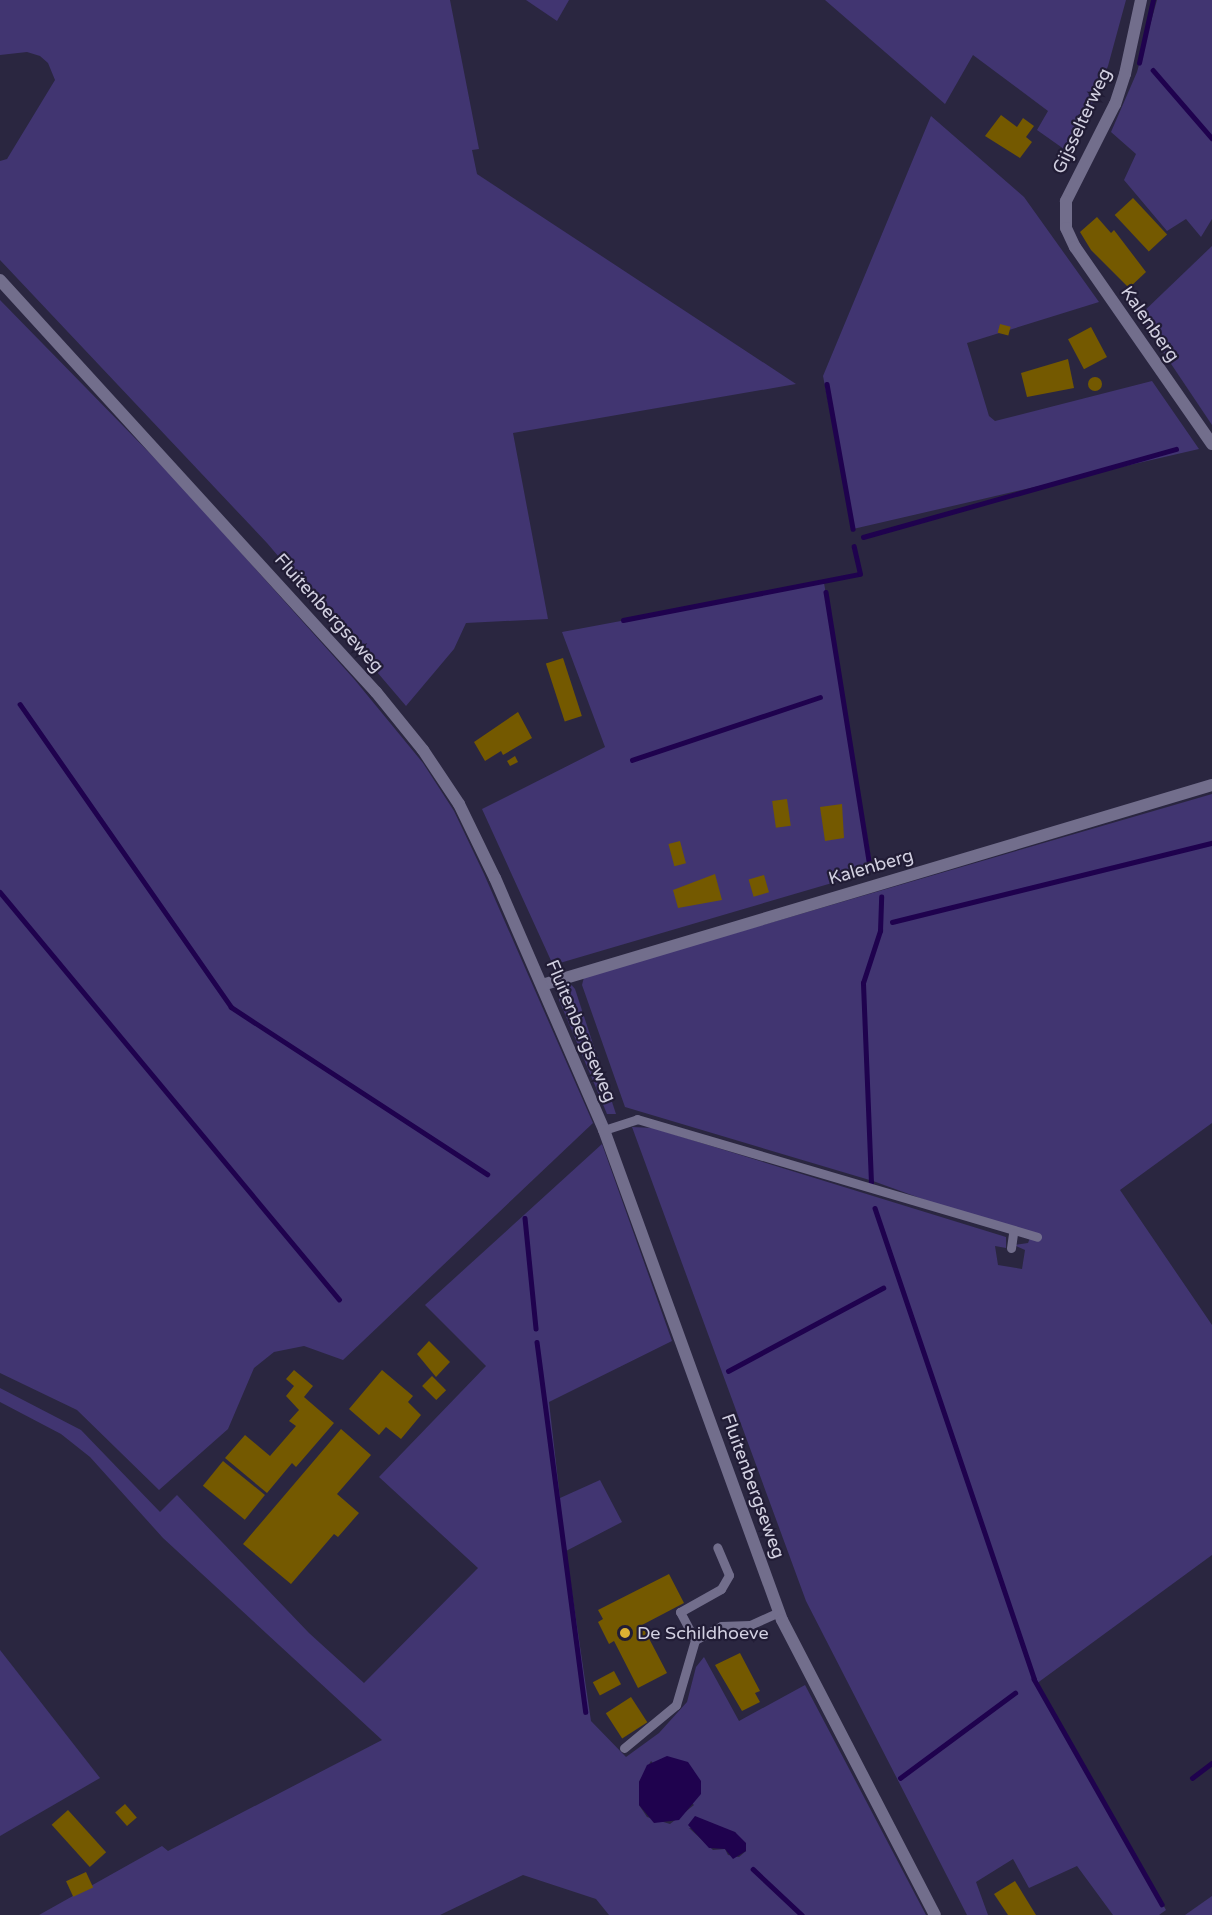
<!DOCTYPE html>
<style>
body{margin:0}
#map{position:relative;width:1212px;height:1915px;overflow:hidden;background:#2a2640;font-family:"Varela Round",sans-serif}
div>[style]{position:absolute}
.green>*{inset:0;background:#413571}
.water>*{inset:0;background:#1f024e}
.stream>*{height:4.5px;margin:-2.25px;padding:0 2.25px;transform-origin:2.25px;border-radius:2.25px;background:#1f024e}
.building>*{inset:0;background:#745900;transform-origin:0 0}
.round{border-radius:50%}
.service>*{height:9px;margin:-4.5px;padding:0 4.5px;transform-origin:4.5px;border-radius:4.5px;background:#726e8c}
.minor>*{height:12px;margin:-6px;padding:0 6px;transform-origin:6px;border-radius:6px;background:#726e8c}
.tertiary>*{height:12px;margin:-6px;padding:0 6px;transform-origin:6px;border-radius:6px;background:#726e8c}
.dots>*{width:16px;height:16px;translate:-50% -50%;box-sizing:border-box;border:3px solid #211c35;border-radius:50%}
span{translate:-50% -50%;white-space:nowrap;text-align:center;line-height:1.15;-webkit-text-stroke:4.5px #211c35;paint-order:stroke}
.street-label{font-size:18px;color:#d2d0e1}
.poi-label{font-size:18px;color:#d2d0e1}
.left{translate:0 -50%;text-align:left}
</style>
<div id="map">
<div class="green">
<i style="clip-path:polygon(0 0,450px 0,479px 149px,472px 150px,477px 174px,796px 384px,513px 433px,548px 619px,466px 623px,454px 649px,406px 706px,267px 543px,0 260px,0 161px,7px 159px,55px 80px,48px 63px,40px 56px,27px 52px,0 55px)"></i>
<i style="clip-path:polygon(526px 0,569px 0,557px 21px)"></i>
<i style="clip-path:polygon(825px 0,1126px 0,1108px 66px,1071px 154px,1037px 130px,1048px 111px,973px 55px,945px 104px)"></i>
<i style="clip-path:polygon(1157px 0,1212px 0,1212px 219px,1201px 237px,1186px 219px,1167px 231px,1124px 180px,1136px 154px,1111px 132px,1137px 72px)"></i>
<i style="clip-path:polygon(931px 116px,1024px 197px,1099px 302px,967px 343px,989px 416px,995px 421px,1152px 381px,1199px 449px,853px 529px,823px 376px)"></i>
<i style="clip-path:polygon(1212px 246px,1212px 425px,1139px 316px)"></i>
<i style="clip-path:polygon(0 300px,176px 480px,354px 679px,423px 763px,454px 811px,484px 874px,593px 1123px,343px 1360px,304px 1346px,274px 1352px,254px 1368px,228px 1429px,159px 1490px,77px 1410px,0 1373px)"></i>
<i style="clip-path:polygon(824px 583px,873px 871px,553px 965px,482px 809px,605px 747px,562px 632px)"></i>
<i style="clip-path:polygon(1212px 794px,1212px 1123px,1120px 1190px,1212px 1325px,1212px 1555px,1036px 1684px,1166px 1910px,1159px 1915px,1113px 1915px,1077px 1866px,1029px 1888px,1013px 1859px,976px 1882px,988px 1915px,967px 1915px,806px 1601px,632px 1127px,653px 1128px,1006px 1237px,1006px 1248px,995px 1246px,998px 1265px,1022px 1269px,1025px 1250px,1014px 1245px,1028px 1243px,1030px 1238px,873px 1181px,625px 1107px,582px 985px,584px 977px)"></i>
<i style="clip-path:polygon(569px 982px,575px 989px,616px 1114px,607px 1114px,559px 1000px,562px 987px)"></i>
<i style="clip-path:polygon(evenodd,602px 1144px,672px 1341px,549px 1402px,560px 1498px,600px 1480px,622px 1522px,566px 1551px,591px 1721px,626px 1757px,659px 1733px,687px 1702px,696px 1667px,704px 1657px,739px 1721px,805px 1685px,926px 1915px,609px 1915px,596px 1899px,523px 1875px,440px 1915px,39px 1915px,162px 1846px,168px 1851px,382px 1740px,163px 1538px,90px 1457px,61px 1434px,0 1402px,0 1388px,81px 1430px,160px 1512px,177px 1495px,309px 1633px,364px 1683px,478px 1568px,379px 1477px,486px 1366px,425px 1305px,602px 1144px,651px 1761px,694px 1805px,670px 1824px,647px 1817px,639px 1805px,639px 1782px,651px 1761px,602px 1144px,689px 1828px,735px 1832px,746px 1851px,739px 1857px,728px 1855px,725px 1849px,713px 1850px,689px 1828px)"></i>
<i style="clip-path:polygon(0 1650px,100px 1778px,0 1836px)"></i>
<i style="clip-path:polygon(1212px 1896px,1212px 1915px,1185px 1915px)"></i>
</div>
<div class="water">
<i style="clip-path:polygon(667px 1756px,688px 1762px,701px 1781px,701px 1794px,679px 1820px,654px 1823px,639px 1805px,639px 1782px,647px 1765px)"></i>
<i style="clip-path:polygon(695px 1816px,735px 1832px,746px 1843px,746px 1851px,733px 1859px,725px 1849px,709px 1848px,688px 1825px)"></i>
</div>
<div class="stream">
<i style="left:1139px;top:63px;width:65px;rotate:-77.5deg"></i>
<i style="left:1153px;top:70px;width:90px;rotate:49.1deg"></i>
<i style="left:827px;top:384px;width:147px;rotate:79.8deg"></i>
<i style="left:863px;top:537px;width:325px;rotate:-15.7deg"></i>
<i style="left:826px;top:592px;width:278px;rotate:80.9deg"></i>
<i style="left:623px;top:620px;width:241px;rotate:-11deg"></i>
<i style="left:860px;top:574px;width:28px;rotate:-103deg"></i>
<i style="left:20px;top:704px;width:369px;rotate:55.1deg"></i>
<i style="left:231px;top:1007px;width:306px;rotate:33.1deg"></i>
<i style="left:632px;top:760px;width:198px;rotate:-18.5deg"></i>
<i style="left:0;top:892px;width:530px;rotate:50.21deg"></i>
<i style="left:892px;top:922px;width:330px;rotate:-13.9deg"></i>
<i style="left:871px;top:1183px;width:200px;rotate:-92.3deg"></i>
<i style="left:863px;top:983px;width:55px;rotate:-71.9deg"></i>
<i style="left:880px;top:931px;width:34px;rotate:-88deg"></i>
<i style="left:875px;top:1208px;width:497px;rotate:71.3deg"></i>
<i style="left:1034px;top:1679px;width:259px;rotate:60.4deg"></i>
<i style="left:525px;top:1218px;width:111px;rotate:84.3deg"></i>
<i style="left:537px;top:1342px;width:373px;rotate:82.5deg"></i>
<i style="left:728px;top:1371px;width:176px;rotate:-28.2deg"></i>
<i style="left:900px;top:1778px;width:143px;rotate:-36.5deg"></i>
<i style="left:1192px;top:1778px;width:25px;rotate:-37deg"></i>
<i style="left:753px;top:1869px;width:67px;rotate:43.2deg"></i>
</div>
<div class="building">
<i style="clip-path:polygon(1001px 115px,1017px 127px,1023px 118px,1034px 126px,1026px 137px,1032px 142px,1020px 158px,985px 136px)"></i>
<i style="left:1133px;top:198px;width:50px;height:25px;rotate:47deg"></i>
<i style="clip-path:polygon(1097px 217px,1111px 233px,1114px 230px,1146px 272px,1129px 288px,1091px 250px,1080px 232px)"></i>
<i style="left:1000px;top:324px;width:11px;height:9px;rotate:15deg"></i>
<i style="left:1091px;top:327px;width:34px;height:26px;rotate:62deg"></i>
<i style="clip-path:polygon(1068px 359px,1074px 388px,1027px 397px,1021px 373px)"></i>
<i class="round" style="left:1088px;top:377px;width:14px;height:14px"></i>
<i style="left:563px;top:658px;width:61px;height:18px;rotate:72deg"></i>
<i style="clip-path:polygon(518px 712px,532px 738px,503px 755px,501px 751px,485px 761px,474px 742px)"></i>
<i style="clip-path:polygon(515px 756px,518px 762px,510px 766px,507px 761px)"></i>
<i style="left:787px;top:799px;width:27px;height:15px;rotate:82deg"></i>
<i style="clip-path:polygon(842px 804px,844px 838px,825px 841px,820px 807px)"></i>
<i style="left:680px;top:841px;width:23px;height:12px;rotate:75deg"></i>
<i style="clip-path:polygon(715px 874px,722px 900px,678px 908px,673px 890px)"></i>
<i style="left:764px;top:875px;width:18px;height:16px;rotate:74deg"></i>
<i style="clip-path:polygon(429px 1341px,450px 1362px,436px 1377px,417px 1354px)"></i>
<i style="clip-path:polygon(294px 1370px,313px 1386px,304px 1397px,334px 1423px,296px 1467px,292px 1463px,267px 1493px,225px 1458px,245px 1435px,270px 1456px,296px 1426px,289px 1421px,299px 1410px,286px 1396px,294px 1386px,286px 1379px)"></i>
<i style="clip-path:polygon(382px 1370px,413px 1396px,408px 1402px,421px 1415px,401px 1439px,386px 1427px,379px 1435px,349px 1409px)"></i>
<i style="left:432px;top:1376px;width:20px;height:14px;rotate:45deg"></i>
<i style="clip-path:polygon(341px 1429px,371px 1455px,337px 1494px,359px 1513px,338px 1537px,334px 1534px,291px 1584px,243px 1544px)"></i>
<i style="left:223px;top:1461px;width:54px;height:32px;rotate:39deg"></i>
<i style="clip-path:polygon(669px 1574px,684px 1603px,642px 1625px,667px 1673px,638px 1688px,614px 1641px,609px 1644px,598px 1622px,603px 1619px,598px 1610px)"></i>
<i style="clip-path:polygon(740px 1653px,760px 1691px,755px 1693px,760px 1702px,742px 1711px,715px 1665px)"></i>
<i style="left:614px;top:1671px;width:15px;height:24px;rotate:62deg"></i>
<i style="left:631px;top:1697px;width:30px;height:30px;rotate:57deg"></i>
<i style="left:125px;top:1804px;width:18px;height:13px;rotate:49deg"></i>
<i style="left:68px;top:1810px;width:57px;height:22px;rotate:48deg"></i>
<i style="left:86px;top:1872px;width:17px;height:22px;rotate:65deg"></i>
<i style="clip-path:polygon(1015px 1881px,1036px 1915px,1008px 1915px,994px 1894px)"></i>
</div>
<div class="service">
<i style="left:604px;top:1130px;width:35px;rotate:-18deg"></i>
<i style="left:637px;top:1119px;width:417px;rotate:16.4deg"></i>
<i style="left:1011px;top:1248px;width:15px;rotate:-82deg"></i>
<i style="left:695px;top:1640px;width:30px;rotate:-28deg"></i>
<i style="left:721px;top:1626px;width:29px;rotate:-2deg"></i>
<i style="left:750px;top:1625px;width:32px;rotate:-24deg"></i>
<i style="left:624px;top:1748px;width:67px;rotate:-39.6deg"></i>
<i style="left:676px;top:1705px;width:68px;rotate:-73.7deg"></i>
<i style="left:695px;top:1640px;width:32px;rotate:-118deg"></i>
<i style="left:680px;top:1612px;width:47px;rotate:-29.3deg"></i>
<i style="left:721px;top:1589px;width:16px;rotate:-60deg"></i>
<i style="left:729px;top:1575px;width:30px;rotate:-113deg"></i>
</div>
<div class="minor">
<i style="left:1141px;top:0;width:76px;rotate:102.2deg"></i>
<i style="left:1125px;top:74px;width:32px;rotate:108deg"></i>
<i style="left:1115px;top:104px;width:109px;rotate:116.8deg"></i>
<i style="left:1066px;top:201px;width:27px;rotate:90deg"></i>
<i style="left:1066px;top:228px;width:21px;rotate:65deg"></i>
<i style="left:1075px;top:247px;width:240px;rotate:55.2deg"></i>
<i style="left:542px;top:985px;width:699px;rotate:-16.62deg"></i>
</div>
<div class="tertiary">
<i style="left:0;top:280px;width:558px;rotate:47.62deg"></i>
<i style="left:376px;top:692px;width:75px;rotate:51deg"></i>
<i style="left:423px;top:750px;width:65px;rotate:56.3deg"></i>
<i style="left:459px;top:804px;width:82px;rotate:64.1deg"></i>
<i style="left:495px;top:878px;width:275px;rotate:66.6deg"></i>
<i style="left:604px;top:1130px;width:521px;rotate:70.04deg"></i>
<i style="left:782px;top:1620px;width:332px;rotate:62.6deg"></i>
</div>
<div class="dots">
<i style="left:625px;top:1633px;background:#deb133"></i>
</div>
<div class="street-label">
<span style="left:1082px;top:121px;rotate:-65deg">Gijsselterweg</span>
<span style="left:1150px;top:324px;rotate:55deg">Kalenberg</span>
<span style="left:329px;top:613px;rotate:48deg">Fluitenbergseweg</span>
<span style="left:871px;top:867px;rotate:-16deg">Kalenberg</span>
<span style="left:581px;top:1031px;rotate:67deg">Fluitenbergseweg</span>
<span style="left:753px;top:1486px;rotate:70deg">Fluitenbergseweg</span>
</div>
<div class="poi-label">
<span class="left" style="left:637px;top:1633px">De Schildhoeve</span>
</div>
</div>
